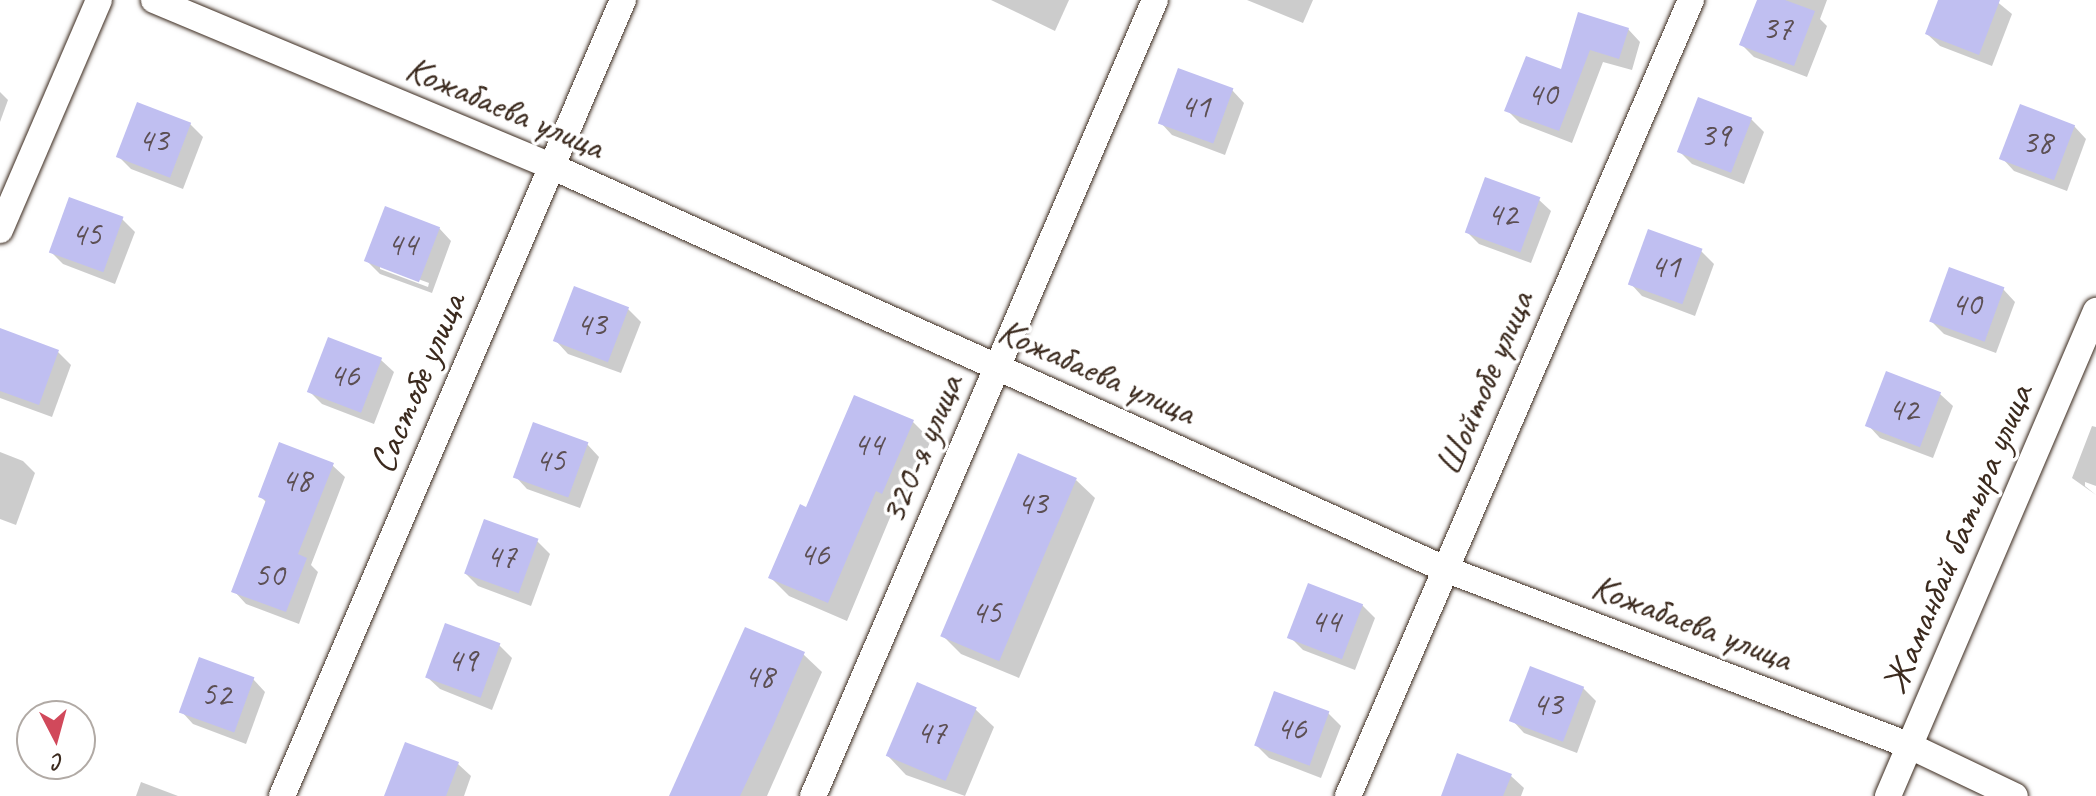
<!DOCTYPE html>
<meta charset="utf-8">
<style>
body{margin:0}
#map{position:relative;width:2096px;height:796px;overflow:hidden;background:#fff;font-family:Caveat,sans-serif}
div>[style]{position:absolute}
.shadow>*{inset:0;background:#0003}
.building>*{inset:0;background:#c0bff1;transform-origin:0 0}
.roads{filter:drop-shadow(0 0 2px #3b2a1e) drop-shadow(0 0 2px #3b2a1e)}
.minor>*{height:26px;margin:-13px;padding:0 13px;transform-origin:13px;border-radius:13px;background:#fff}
span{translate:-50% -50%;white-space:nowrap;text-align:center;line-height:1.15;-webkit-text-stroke:7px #fff;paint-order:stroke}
.number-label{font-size:34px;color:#5c4f53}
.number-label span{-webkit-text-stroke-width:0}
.street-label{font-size:38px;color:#3b2a1e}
.north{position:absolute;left:16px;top:700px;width:80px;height:80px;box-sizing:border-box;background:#fff;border:2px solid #b1aaa5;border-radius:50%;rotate:174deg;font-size:22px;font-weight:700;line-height:32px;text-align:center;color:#3b2a1e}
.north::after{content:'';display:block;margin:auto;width:28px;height:36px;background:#d1495b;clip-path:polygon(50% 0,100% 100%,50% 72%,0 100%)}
</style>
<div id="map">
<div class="shadow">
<i style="clip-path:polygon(991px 0,1069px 0,1055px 31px)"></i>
<i style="clip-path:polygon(1247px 0,1313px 0,1303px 23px)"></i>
<i style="clip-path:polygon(1759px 0,1827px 0,1820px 19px,1827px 26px,1807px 77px,1754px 57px,1742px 45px)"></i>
<i style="clip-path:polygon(1940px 0,1995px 0,2012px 14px,1992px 66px,1940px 46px,1927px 34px)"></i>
<i style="clip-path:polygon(1579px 15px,1628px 29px,1640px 42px,1632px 70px,1603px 62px,1572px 143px,1520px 123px,1507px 110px,1562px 72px)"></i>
<i style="clip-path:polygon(1232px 90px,1244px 103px,1225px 155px,1172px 135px,1160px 122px)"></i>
<i style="clip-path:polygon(0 92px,8px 100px,0 122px)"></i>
<i style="clip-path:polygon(1751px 119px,1764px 132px,1744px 184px,1692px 164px,1679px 151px)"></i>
<i style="clip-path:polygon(190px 124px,203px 137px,183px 189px,131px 169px,118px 156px)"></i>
<i style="clip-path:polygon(2074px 126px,2086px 139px,2067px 191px,2014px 171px,2002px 158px)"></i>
<i style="clip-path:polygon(1538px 199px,1551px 211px,1531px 263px,1479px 244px,1466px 231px)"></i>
<i style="clip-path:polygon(122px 219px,135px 232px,115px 284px,63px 264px,50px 251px)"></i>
<i style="clip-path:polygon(evenodd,439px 228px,451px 241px,432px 293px,380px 274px,367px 261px,439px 228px,380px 265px,429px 283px,428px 287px,380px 269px,380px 265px)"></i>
<i style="clip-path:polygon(1649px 232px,1701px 251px,1714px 264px,1695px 316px,1642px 296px,1630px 283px)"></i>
<i style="clip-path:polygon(2003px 289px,2015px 302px,1996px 353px,1944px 334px,1931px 321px)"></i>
<i style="clip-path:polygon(628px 309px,641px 322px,621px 373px,568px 354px,556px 341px)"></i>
<i style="clip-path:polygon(0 349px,58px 352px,71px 365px,52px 417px,0 398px)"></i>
<i style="clip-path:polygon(381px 360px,394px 372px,374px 424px,322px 404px,309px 391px)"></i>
<i style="clip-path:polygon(1940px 394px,1953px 406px,1933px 458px,1880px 438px,1868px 425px)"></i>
<i style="clip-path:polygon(912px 421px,931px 440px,901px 511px,894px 508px,847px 621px,789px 596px,771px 578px,807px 510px)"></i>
<i style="clip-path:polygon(2092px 426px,2096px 427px,2096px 486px,2085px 482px,2085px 486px,2096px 495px,2072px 478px)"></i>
<i style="clip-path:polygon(587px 444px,599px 457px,580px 508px,527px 489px,515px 476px)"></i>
<i style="clip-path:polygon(0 452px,23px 461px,35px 473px,16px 525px,0 519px)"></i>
<i style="clip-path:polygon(332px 465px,345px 477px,311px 565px,318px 572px,299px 624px,246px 604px,234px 591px,267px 503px,260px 496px)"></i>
<i style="clip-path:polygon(1076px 480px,1095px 498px,1019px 678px,961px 654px,943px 636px)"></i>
<i style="clip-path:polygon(537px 541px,550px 554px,531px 606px,478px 586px,465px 573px)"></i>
<i style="clip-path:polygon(1362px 605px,1375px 618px,1355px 670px,1303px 650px,1290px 637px)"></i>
<i style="clip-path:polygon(499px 645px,512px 658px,492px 710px,440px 689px,427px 677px)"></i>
<i style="clip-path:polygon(803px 654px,822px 672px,767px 796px,672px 796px)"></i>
<i style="clip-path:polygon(253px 679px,265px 692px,246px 744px,193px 724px,181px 711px)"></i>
<i style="clip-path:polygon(1583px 688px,1596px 701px,1577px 753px,1524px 733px,1512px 720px)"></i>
<i style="clip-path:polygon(975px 709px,994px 727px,965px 796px,906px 775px,888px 756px)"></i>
<i style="clip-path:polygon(1328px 713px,1341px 726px,1321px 778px,1269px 758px,1256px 745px)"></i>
<i style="clip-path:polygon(458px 764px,471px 776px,464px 796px,387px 796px)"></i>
<i style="clip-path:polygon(1511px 776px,1524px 788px,1521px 796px,1443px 796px)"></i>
<i style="clip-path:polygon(141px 782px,178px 796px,136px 796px)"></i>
</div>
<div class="building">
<i style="clip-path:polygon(1757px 0,1785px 0,1815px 11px,1794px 66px,1739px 45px)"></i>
<i style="clip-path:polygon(1938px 0,2000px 0,1979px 55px,1925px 34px)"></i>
<i style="clip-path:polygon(1578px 12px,1629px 28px,1619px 59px,1590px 50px,1559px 131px,1504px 111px,1526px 56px,1561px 69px)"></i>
<i style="left:1178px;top:68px;width:59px;height:59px;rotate:20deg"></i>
<i style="left:1698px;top:97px;width:58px;height:59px;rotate:21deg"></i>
<i style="left:137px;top:102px;width:58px;height:59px;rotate:21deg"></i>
<i style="left:2020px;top:104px;width:59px;height:59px;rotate:21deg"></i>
<i style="left:1485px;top:177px;width:59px;height:59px;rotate:20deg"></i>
<i style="left:69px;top:197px;width:58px;height:59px;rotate:20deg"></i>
<i style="left:385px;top:206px;width:59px;height:59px;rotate:21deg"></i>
<i style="left:1648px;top:229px;width:58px;height:59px;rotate:20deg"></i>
<i style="left:1949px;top:267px;width:59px;height:58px;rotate:20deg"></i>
<i style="left:574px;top:286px;width:59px;height:59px;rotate:21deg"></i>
<i style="clip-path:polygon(0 328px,59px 350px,39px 405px,0 391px)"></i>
<i style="left:328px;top:337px;width:58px;height:59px;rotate:21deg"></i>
<i style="left:1886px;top:371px;width:59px;height:59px;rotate:21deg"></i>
<i style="clip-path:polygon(854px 395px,914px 420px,882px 494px,876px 491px,828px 603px,768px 578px,800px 504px,806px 507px)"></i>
<i style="left:533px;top:422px;width:59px;height:59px;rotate:20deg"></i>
<i style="clip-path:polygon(279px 442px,334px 463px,298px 554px,307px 558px,286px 612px,231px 592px,266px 500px,258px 497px)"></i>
<i style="left:1018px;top:453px;width:64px;height:199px;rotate:23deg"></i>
<i style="left:484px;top:519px;width:58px;height:58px;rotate:20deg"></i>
<i style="left:1308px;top:583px;width:59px;height:59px;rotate:21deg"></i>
<i style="left:445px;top:623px;width:59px;height:58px;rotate:20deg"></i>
<i style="clip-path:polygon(745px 627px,805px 652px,773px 726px,740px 796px,669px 796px)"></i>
<i style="left:199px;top:657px;width:59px;height:59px;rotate:20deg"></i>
<i style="left:1530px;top:666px;width:58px;height:59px;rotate:21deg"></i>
<i style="left:917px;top:682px;width:65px;height:80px;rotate:23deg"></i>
<i style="left:1274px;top:691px;width:59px;height:58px;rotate:20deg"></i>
<i style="clip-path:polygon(405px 742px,459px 762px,446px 796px,384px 796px)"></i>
<i style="clip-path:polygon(1457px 753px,1512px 774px,1503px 796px,1441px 796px)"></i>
</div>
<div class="roads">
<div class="minor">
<i style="left:154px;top:0;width:430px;rotate:22.7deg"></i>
<i style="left:551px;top:166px;width:981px;rotate:24.27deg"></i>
<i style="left:1445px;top:569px;width:498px;rotate:20.8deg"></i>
<i style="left:1910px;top:746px;width:116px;rotate:25.5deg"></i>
<i style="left:0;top:230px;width:250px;rotate:-66.7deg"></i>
<i style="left:282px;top:796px;width:866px;rotate:-66.81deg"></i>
<i style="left:813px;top:796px;width:866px;rotate:-66.75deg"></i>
<i style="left:1348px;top:796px;width:867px;rotate:-66.69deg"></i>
<i style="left:1888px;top:796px;width:528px;rotate:-66.79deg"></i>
</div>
</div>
<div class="number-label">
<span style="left:1777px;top:28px">37</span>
<span style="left:1542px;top:94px">40</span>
<span style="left:1195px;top:106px">41</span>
<span style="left:1715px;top:135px">39</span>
<span style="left:153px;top:140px">43</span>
<span style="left:2037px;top:142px">38</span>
<span style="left:1502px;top:214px">42</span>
<span style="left:86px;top:234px">45</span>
<span style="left:402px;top:244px">44</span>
<span style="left:1665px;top:266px">41</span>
<span style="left:1966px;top:304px">40</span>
<span style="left:591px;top:324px">43</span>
<span style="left:344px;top:375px">46</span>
<span style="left:1903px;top:409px">42</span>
<span style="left:868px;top:444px">44</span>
<span style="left:550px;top:460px">45</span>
<span style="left:296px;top:480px">48</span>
<span style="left:1032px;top:503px">43</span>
<span style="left:814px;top:554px">46</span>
<span style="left:501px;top:556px">47</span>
<span style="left:269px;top:575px">50</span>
<span style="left:986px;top:612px">45</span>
<span style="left:1325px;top:621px">44</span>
<span style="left:462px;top:660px">49</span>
<span style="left:759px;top:676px">48</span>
<span style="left:216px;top:694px">52</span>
<span style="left:1547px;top:704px">43</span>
<span style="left:1291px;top:728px">46</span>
<span style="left:931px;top:732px">47</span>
</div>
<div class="street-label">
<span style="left:505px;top:107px;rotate:23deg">Кожабаева улица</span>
<span style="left:1097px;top:371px;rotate:24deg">Кожабаева улица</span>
<span style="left:417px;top:383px;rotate:-67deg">Састобе улица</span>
<span style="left:1484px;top:383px;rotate:-67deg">Шойтобе улица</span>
<span style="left:921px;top:449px;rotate:-67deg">320-я улица</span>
<span style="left:1957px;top:539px;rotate:-67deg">Жаманбай батыра улица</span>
<span style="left:1692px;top:622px;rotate:21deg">Кожабаева улица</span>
</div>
<div class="north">С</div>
</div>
